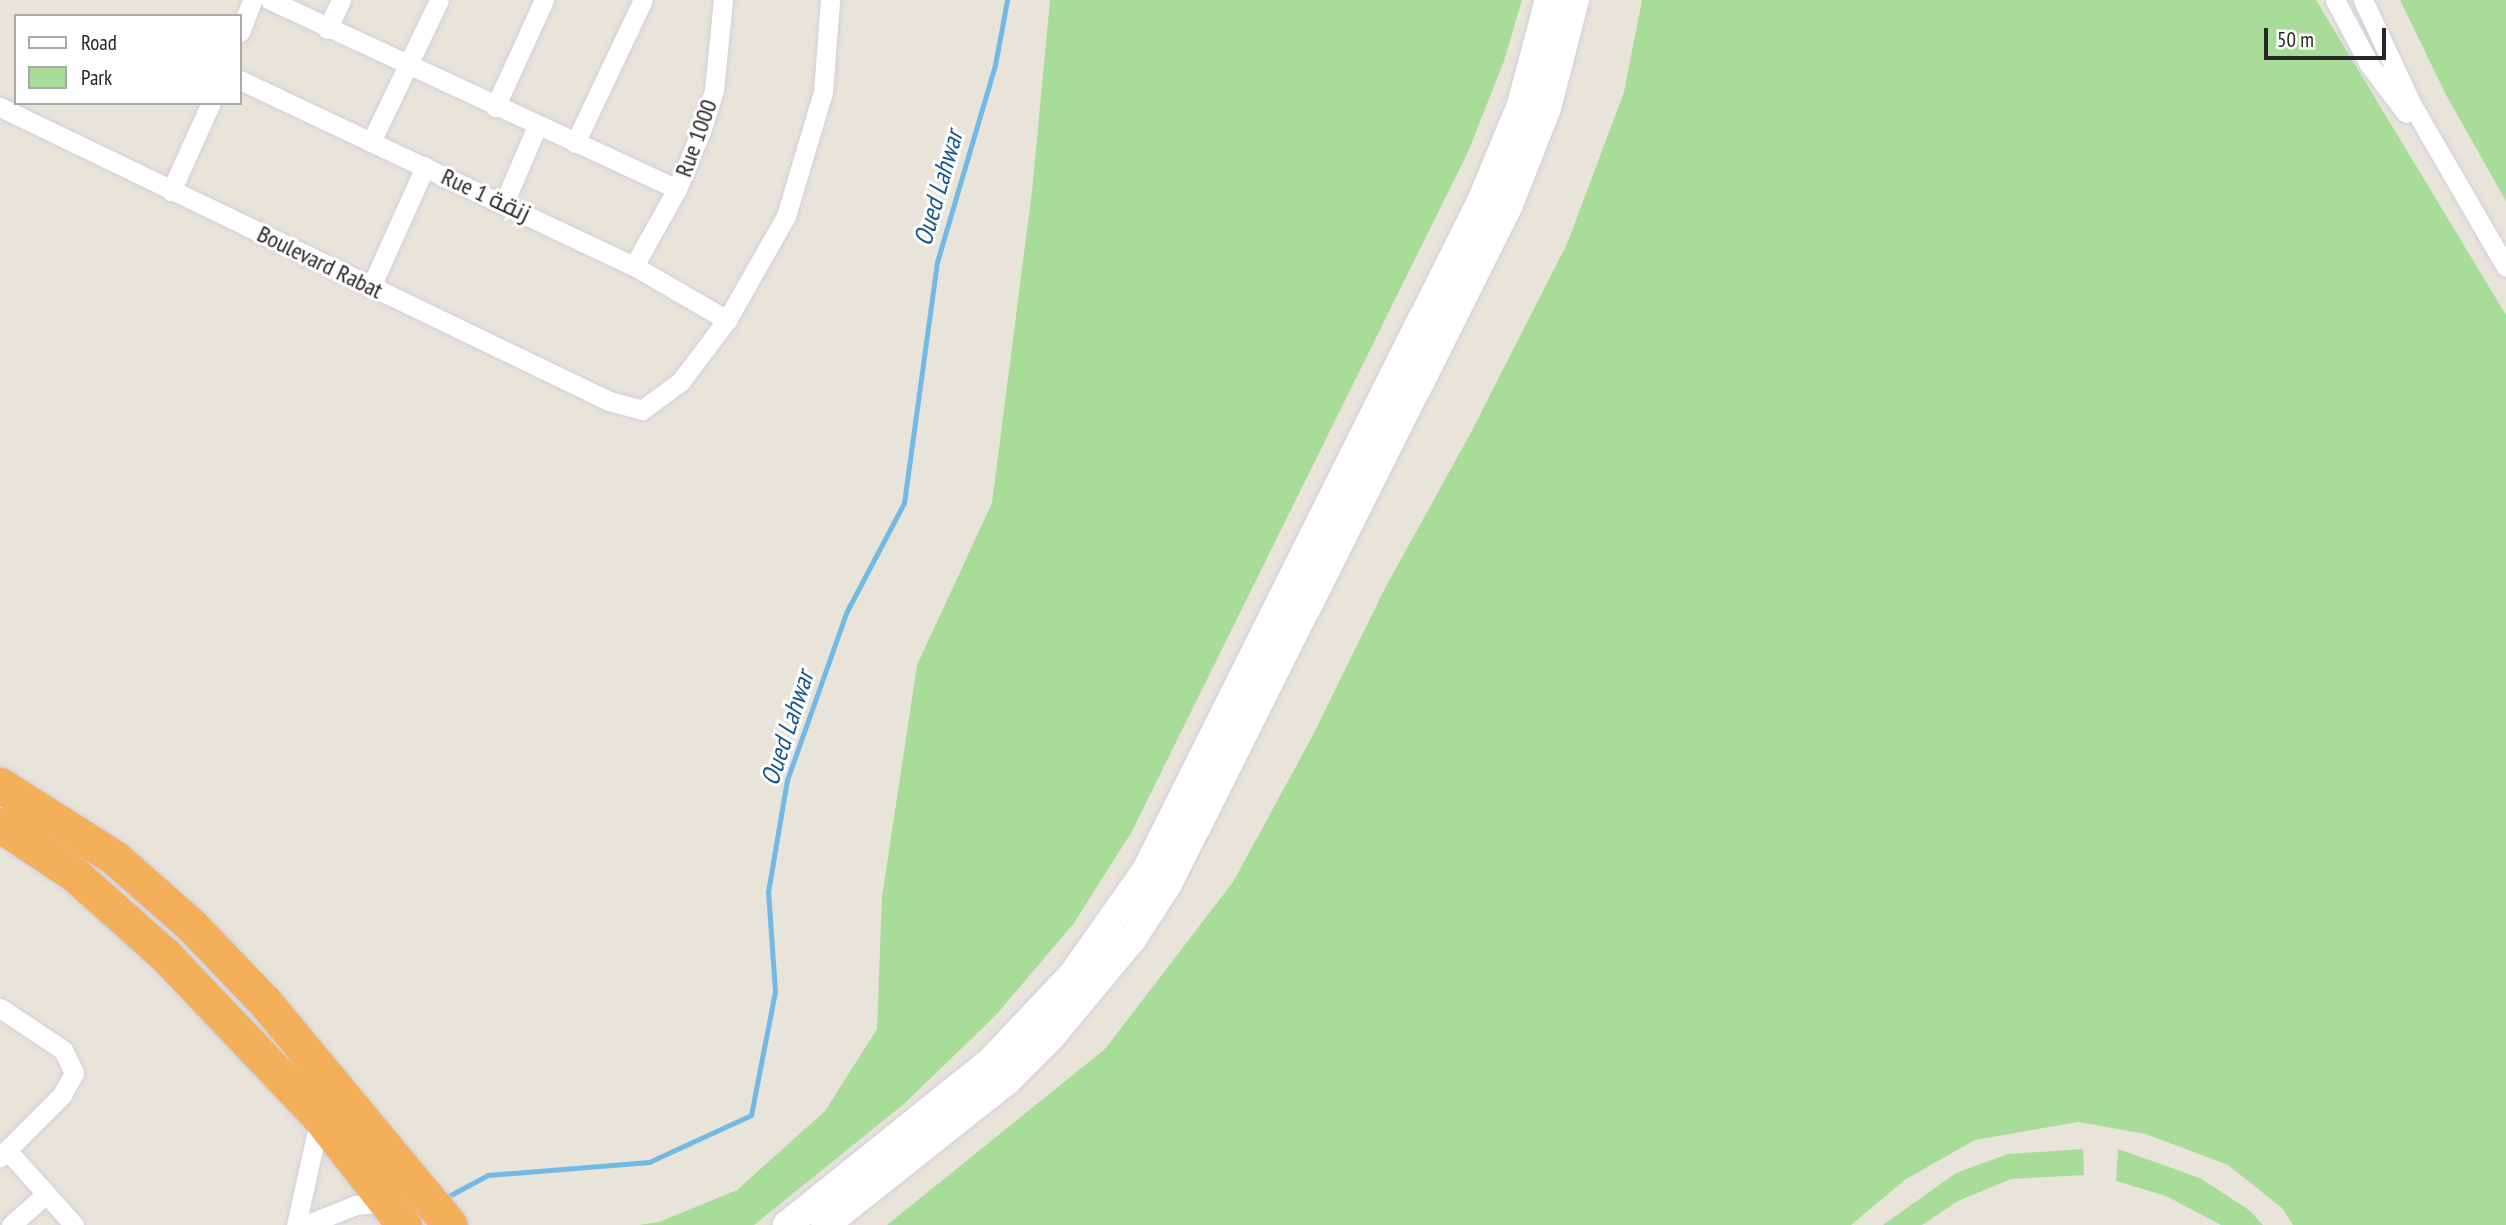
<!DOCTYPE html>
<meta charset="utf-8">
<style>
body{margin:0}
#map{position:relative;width:2506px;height:1225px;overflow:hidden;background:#e9e4d9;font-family:"PT Sans Narrow",Cairo,sans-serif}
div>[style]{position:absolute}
.green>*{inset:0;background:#a8dd99}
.stream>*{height:5px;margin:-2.5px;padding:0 2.5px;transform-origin:2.5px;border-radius:2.5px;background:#72b9e6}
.roads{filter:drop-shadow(0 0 2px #cfd0df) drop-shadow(0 0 2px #cfd0df)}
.street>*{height:19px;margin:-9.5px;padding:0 9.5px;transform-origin:9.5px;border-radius:9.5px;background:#fff}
.secondary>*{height:28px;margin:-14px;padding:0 14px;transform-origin:14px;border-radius:14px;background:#fff}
.highway>*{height:35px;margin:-17.5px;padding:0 17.5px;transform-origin:17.5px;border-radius:17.5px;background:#f3af5a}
span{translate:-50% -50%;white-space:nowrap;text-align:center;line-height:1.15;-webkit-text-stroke:6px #fff;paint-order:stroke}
.street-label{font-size:24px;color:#272727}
.water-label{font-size:26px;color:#15568d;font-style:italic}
.legend{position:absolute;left:14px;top:14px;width:228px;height:91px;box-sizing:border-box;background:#fff;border:2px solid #a9a9a9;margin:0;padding:9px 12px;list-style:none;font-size:21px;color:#272727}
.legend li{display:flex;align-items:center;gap:14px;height:35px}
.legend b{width:35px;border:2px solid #a9a9a9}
.scale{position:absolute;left:2264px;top:28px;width:122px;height:32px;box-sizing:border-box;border:4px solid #272727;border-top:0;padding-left:9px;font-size:21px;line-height:24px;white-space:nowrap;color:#272727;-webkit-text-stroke:5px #fff;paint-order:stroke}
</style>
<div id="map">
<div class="green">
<i style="clip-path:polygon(1050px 0,1522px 0,1504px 61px,1468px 152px,1131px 833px,1074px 923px,996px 1015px,904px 1104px,754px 1225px,639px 1225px,659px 1222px,737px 1190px,825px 1111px,877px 1029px,882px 897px,917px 665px,992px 503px,1032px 191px)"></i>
<i style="clip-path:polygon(1642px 0,2316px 0,2506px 315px,2506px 1225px,2293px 1225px,2282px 1208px,2228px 1165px,2146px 1134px,2078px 1122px,1975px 1140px,1906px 1179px,1851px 1225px,887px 1225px,1105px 1049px,1233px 882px,1312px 737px,1384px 590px,1469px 436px,1567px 244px,1624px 92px)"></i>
<i style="clip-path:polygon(2400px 0,2506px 0,2506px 201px,2446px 95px)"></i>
<i style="clip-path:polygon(2083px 1149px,2084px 1175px,2011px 1179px,1958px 1201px,1922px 1225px,1883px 1225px,1956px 1173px,2008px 1154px)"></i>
<i style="clip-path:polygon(2118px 1149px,2200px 1178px,2249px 1210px,2263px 1225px,2221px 1225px,2166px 1196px,2116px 1181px)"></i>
</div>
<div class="stream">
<i style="left:443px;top:1199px;width:51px;rotate:-28.1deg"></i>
<i style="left:488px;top:1175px;width:162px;rotate:-4.6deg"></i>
<i style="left:649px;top:1162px;width:112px;rotate:-24.7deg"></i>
<i style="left:751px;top:1115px;width:126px;rotate:-79deg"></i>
<i style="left:775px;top:991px;width:99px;rotate:-94deg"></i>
<i style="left:768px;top:892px;width:114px;rotate:-80.4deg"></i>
<i style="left:787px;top:780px;width:179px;rotate:-70.5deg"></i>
<i style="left:847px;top:611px;width:122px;rotate:-62.2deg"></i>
<i style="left:904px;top:503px;width:243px;rotate:-82.2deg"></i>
<i style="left:937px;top:262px;width:205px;rotate:-73.6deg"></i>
<i style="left:995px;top:65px;width:66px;rotate:-79.5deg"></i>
</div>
<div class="roads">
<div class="street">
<i style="left:270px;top:0;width:449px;rotate:24.9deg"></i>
<i style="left:2335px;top:0;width:72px;rotate:62deg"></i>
<i style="left:2369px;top:64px;width:61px;rotate:52.9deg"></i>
<i style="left:2363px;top:0;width:116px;rotate:65deg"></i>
<i style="left:2412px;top:105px;width:187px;rotate:59.9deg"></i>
<i style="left:327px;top:29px;width:32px;rotate:-64deg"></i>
<i style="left:240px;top:32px;width:34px;rotate:-69deg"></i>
<i style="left:240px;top:80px;width:436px;rotate:25.3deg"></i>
<i style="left:634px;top:266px;width:108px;rotate:30.1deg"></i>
<i style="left:0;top:107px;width:676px;rotate:25.77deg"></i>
<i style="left:609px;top:401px;width:34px;rotate:15deg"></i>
<i style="left:642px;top:410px;width:49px;rotate:-36.6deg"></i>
<i style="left:681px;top:381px;width:76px;rotate:-53deg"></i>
<i style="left:727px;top:320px;width:120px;rotate:-60.4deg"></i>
<i style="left:786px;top:216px;width:129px;rotate:-73.4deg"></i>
<i style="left:823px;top:92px;width:92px;rotate:-85.6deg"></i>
<i style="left:495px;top:107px;width:118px;rotate:-65.4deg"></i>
<i style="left:371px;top:142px;width:157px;rotate:-64.4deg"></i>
<i style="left:575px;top:143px;width:158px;rotate:-64.6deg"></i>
<i style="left:171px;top:191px;width:97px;rotate:-65.6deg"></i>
<i style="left:504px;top:203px;width:84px;rotate:-66.8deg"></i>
<i style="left:634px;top:266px;width:88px;rotate:-60.8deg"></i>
<i style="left:677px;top:189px;width:63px;rotate:-67.5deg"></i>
<i style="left:701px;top:131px;width:43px;rotate:-72.4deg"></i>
<i style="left:714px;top:90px;width:90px;rotate:-84.3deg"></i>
<i style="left:371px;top:287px;width:132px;rotate:-65.8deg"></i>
<i style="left:0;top:1008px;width:76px;rotate:33.7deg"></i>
<i style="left:63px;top:1050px;width:25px;rotate:64deg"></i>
<i style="left:74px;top:1073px;width:25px;rotate:119deg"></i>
<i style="left:62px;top:1095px;width:88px;rotate:135deg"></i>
<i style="left:7px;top:1150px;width:101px;rotate:48.2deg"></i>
<i style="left:11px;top:1225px;width:47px;rotate:-41.5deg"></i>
<i style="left:296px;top:1225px;width:110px;rotate:-77.4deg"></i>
<i style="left:305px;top:1225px;width:55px;rotate:-21.4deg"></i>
<i style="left:356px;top:1205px;width:30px;rotate:-6deg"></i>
</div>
<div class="secondary">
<i style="left:787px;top:1225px;width:260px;rotate:-38.8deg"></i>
<i style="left:990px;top:1062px;width:121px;rotate:-46.7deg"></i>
<i style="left:1073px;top:974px;width:125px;rotate:-54.8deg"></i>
<i style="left:1145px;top:872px;width:753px;rotate:-63.4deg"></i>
<i style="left:1482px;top:199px;width:102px;rotate:-67.5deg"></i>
<i style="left:1521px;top:105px;width:109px;rotate:-75.1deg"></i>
<i style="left:825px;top:1225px;width:232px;rotate:-38.4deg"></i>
<i style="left:1007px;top:1081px;width:61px;rotate:-45deg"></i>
<i style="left:1050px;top:1038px;width:130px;rotate:-50.3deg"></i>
<i style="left:1133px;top:938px;width:64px;rotate:-57.1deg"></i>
<i style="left:1168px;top:884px;width:758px;rotate:-63.33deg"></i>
<i style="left:1508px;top:207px;width:106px;rotate:-68.5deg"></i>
<i style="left:1547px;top:108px;width:112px;rotate:-75.5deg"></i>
</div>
<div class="highway">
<i style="left:0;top:785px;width:136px;rotate:32.4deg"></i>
<i style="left:115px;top:858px;width:103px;rotate:41.4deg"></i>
<i style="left:192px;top:926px;width:104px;rotate:46.2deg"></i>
<i style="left:264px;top:1001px;width:291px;rotate:50.3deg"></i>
<i style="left:0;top:825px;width:89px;rotate:33.5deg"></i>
<i style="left:74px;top:874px;width:122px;rotate:41.7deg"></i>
<i style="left:165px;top:955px;width:225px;rotate:46.4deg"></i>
<i style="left:320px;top:1118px;width:136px;rotate:51.9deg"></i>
</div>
</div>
<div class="street-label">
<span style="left:696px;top:138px;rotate:-70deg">Rue 1000</span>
<span style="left:486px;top:195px;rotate:25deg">Rue 1 زنقة</span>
<span style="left:320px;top:262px;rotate:26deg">Boulevard Rabat</span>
</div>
<div class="water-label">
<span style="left:938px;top:188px;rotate:-74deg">Oued Lahwar</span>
<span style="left:787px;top:728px;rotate:-72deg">Oued Lahwar</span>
</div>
<ul class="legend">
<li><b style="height:9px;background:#fff"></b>Road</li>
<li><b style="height:19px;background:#a8dd99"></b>Park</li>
</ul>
<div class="scale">50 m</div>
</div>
